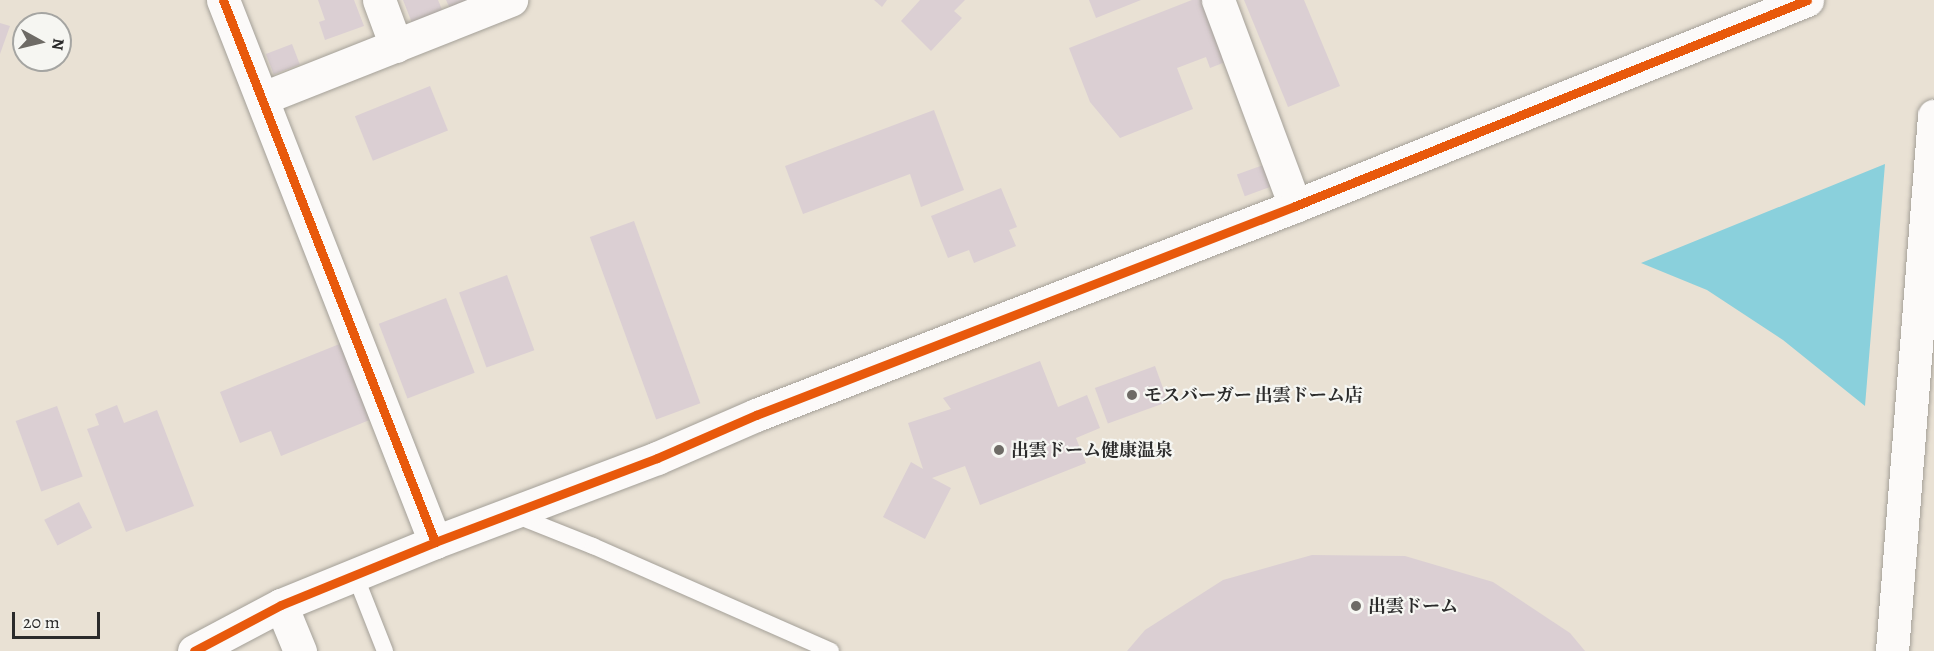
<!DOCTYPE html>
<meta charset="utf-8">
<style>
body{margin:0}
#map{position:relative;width:1934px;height:651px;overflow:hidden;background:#e9e1d4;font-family:Alegreya,"Noto Serif JP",serif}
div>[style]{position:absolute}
.water>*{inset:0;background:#8ad0dc}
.building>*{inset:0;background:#dbcfd3;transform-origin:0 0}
.roads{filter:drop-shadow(0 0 2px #a4a098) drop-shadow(0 0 2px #a4a098)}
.service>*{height:16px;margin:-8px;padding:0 8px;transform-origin:8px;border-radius:8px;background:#fcfaf9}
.minor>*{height:33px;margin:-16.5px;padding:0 16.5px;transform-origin:16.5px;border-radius:16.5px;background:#fcfaf9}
.tertiary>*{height:33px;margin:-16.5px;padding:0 16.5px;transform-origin:16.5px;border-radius:16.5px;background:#fcfaf9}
.cycleway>*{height:9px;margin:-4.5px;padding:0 4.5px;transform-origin:4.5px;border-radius:4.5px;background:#e8590c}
.dots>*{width:16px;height:16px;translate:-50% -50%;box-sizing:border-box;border:3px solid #f6f6f2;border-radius:50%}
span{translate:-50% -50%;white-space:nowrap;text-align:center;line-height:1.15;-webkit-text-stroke:4.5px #f6f6f2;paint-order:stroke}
.poi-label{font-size:18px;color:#2b2b2b;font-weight:700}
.left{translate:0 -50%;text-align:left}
.north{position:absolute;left:12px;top:12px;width:60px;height:60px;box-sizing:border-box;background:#f6f6f2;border:2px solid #a5a5a2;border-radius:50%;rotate:98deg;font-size:16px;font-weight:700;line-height:24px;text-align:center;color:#2b2b2b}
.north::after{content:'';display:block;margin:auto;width:21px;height:27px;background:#6e6b66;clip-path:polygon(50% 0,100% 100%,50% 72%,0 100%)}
.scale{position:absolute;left:12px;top:612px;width:88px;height:27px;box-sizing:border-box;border:3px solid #2b2b2b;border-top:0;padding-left:8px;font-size:18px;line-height:21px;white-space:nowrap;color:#2b2b2b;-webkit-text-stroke:4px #f6f6f2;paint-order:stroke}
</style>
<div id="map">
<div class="water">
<i style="clip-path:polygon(1885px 164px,1865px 406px,1783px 340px,1707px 290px,1641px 263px)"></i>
</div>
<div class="building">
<i style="clip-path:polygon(318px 0,354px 0,364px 26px,325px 40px,319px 22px,325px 20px)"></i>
<i style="clip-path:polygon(403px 0,438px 0,443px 12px,412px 23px)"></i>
<i style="clip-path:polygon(446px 0,474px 0,454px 17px)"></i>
<i style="clip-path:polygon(874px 0,887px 0,882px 7px)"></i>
<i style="clip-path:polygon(920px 0,965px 0,954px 11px,962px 18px,931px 51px,901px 21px)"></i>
<i style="clip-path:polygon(1089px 0,1141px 0,1096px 18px)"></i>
<i style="clip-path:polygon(1192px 0,1210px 0,1233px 59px,1210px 68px,1206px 57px,1177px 68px,1193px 109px,1120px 138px,1090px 102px,1069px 48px)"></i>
<i style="clip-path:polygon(1244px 0,1304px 0,1340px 86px,1288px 107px)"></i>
<i style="clip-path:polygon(0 23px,10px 26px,0 54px)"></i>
<i style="left:292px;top:44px;width:22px;height:28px;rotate:69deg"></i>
<i style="left:430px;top:86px;width:48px;height:81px;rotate:68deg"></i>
<i style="clip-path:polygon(934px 110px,964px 190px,921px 207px,910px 174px,803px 214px,785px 166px)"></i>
<i style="left:1266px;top:164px;width:23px;height:31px;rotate:70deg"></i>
<i style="clip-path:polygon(1001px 188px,1017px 227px,1009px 230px,1016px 246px,974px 263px,969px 250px,948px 258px,931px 216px)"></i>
<i style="left:634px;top:221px;width:194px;height:47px;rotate:70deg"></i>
<i style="left:507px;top:275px;width:80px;height:51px;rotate:70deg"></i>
<i style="left:446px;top:298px;width:80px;height:72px;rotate:69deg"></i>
<i style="clip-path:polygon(342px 343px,372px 419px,281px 456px,271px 431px,240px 443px,220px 392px)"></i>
<i style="clip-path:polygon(1040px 361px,1058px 407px,1087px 395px,1100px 428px,1076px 438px,1086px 463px,980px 505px,965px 466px,932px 478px,951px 488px,925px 539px,883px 517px,911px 462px,923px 469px,908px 423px,951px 409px,943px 398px)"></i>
<i style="left:1155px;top:366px;width:38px;height:64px;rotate:70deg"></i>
<i style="clip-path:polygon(117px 405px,124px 423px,157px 410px,194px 506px,126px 532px,87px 429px,99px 425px,95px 414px)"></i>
<i style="left:57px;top:406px;width:75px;height:44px;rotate:70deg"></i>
<i style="left:79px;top:502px;width:29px;height:39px;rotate:63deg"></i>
<i style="clip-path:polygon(1312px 555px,1405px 556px,1493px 582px,1570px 633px,1585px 651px,1127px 651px,1145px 630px,1223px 580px)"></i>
</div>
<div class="roads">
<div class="service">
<i style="left:515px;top:515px;width:84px;rotate:21.7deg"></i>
<i style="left:593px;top:546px;width:260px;rotate:23.8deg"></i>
<i style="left:355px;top:575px;width:82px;rotate:68.5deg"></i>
</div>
<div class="minor">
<i style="left:223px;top:0;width:582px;rotate:68.64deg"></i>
<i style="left:379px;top:0;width:49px;rotate:69.7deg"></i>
<i style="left:1218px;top:0;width:220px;rotate:69.5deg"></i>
<i style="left:263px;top:98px;width:267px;rotate:-21.6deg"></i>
<i style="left:281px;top:605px;width:50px;rotate:67.6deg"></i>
<i style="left:1892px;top:651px;width:537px;rotate:-85.51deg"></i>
</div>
<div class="tertiary">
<i style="left:194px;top:651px;width:98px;rotate:-27.9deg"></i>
<i style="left:281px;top:605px;width:166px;rotate:-22.2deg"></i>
<i style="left:435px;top:542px;width:237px;rotate:-20.7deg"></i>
<i style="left:657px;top:458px;width:108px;rotate:-23.5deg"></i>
<i style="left:756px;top:415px;width:578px;rotate:-21.19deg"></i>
<i style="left:1295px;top:206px;width:552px;rotate:-21.92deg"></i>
</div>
</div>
<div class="cycleway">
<i style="left:223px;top:0;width:582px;rotate:68.64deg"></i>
<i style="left:194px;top:651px;width:98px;rotate:-27.9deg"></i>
<i style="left:281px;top:605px;width:166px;rotate:-22.2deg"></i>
<i style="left:435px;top:542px;width:237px;rotate:-20.7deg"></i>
<i style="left:657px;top:458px;width:108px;rotate:-23.5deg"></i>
<i style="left:756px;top:415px;width:578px;rotate:-21.19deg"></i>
<i style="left:1295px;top:206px;width:552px;rotate:-21.92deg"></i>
</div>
<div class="dots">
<i style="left:1132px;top:395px;background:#6e6b66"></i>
<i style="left:999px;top:450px;background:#6e6b66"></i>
<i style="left:1356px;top:606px;background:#6e6b66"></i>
</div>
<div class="poi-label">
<span class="left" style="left:1144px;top:395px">モスバーガー 出雲ドーム店</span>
<span class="left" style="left:1011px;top:450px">出雲ドーム健康温泉</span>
<span class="left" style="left:1368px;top:606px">出雲ドーム</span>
</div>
<div class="north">N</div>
<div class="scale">20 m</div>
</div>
